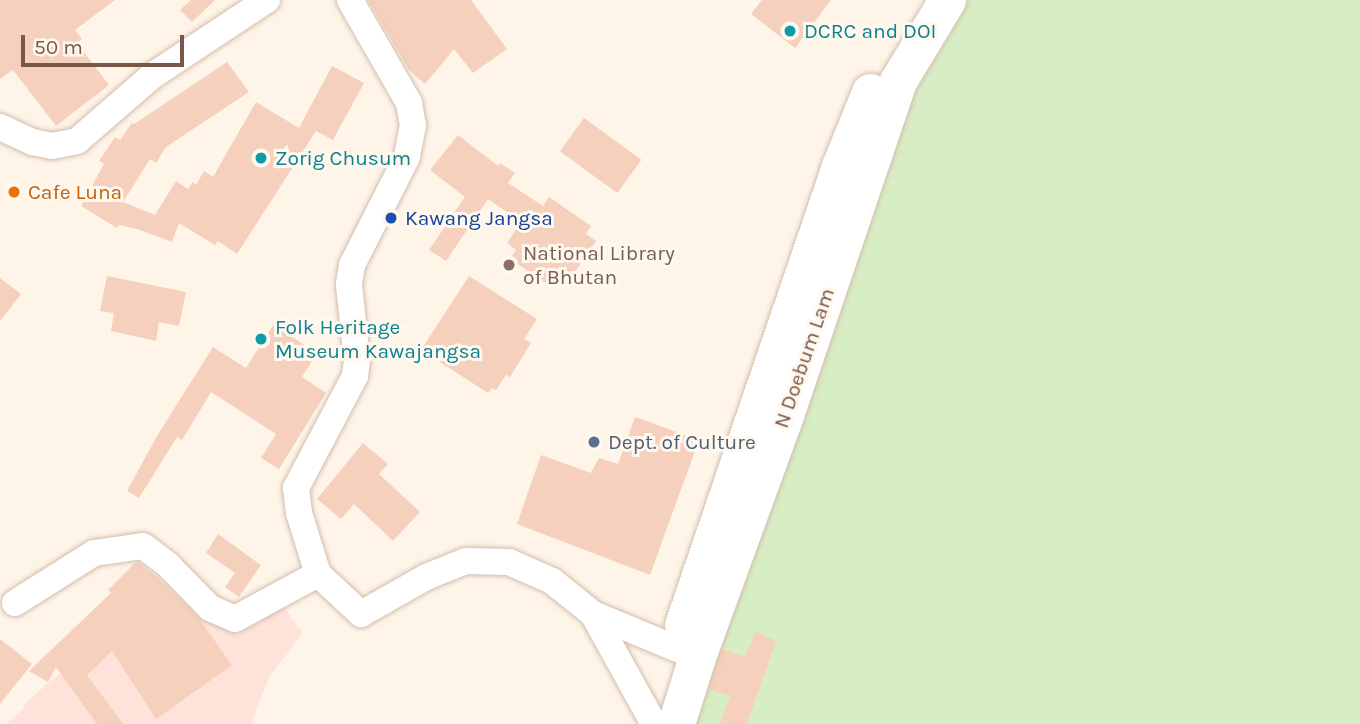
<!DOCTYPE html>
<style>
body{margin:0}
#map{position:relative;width:1360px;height:724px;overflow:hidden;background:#fef4e7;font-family:Karla,sans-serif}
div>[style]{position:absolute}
.commercial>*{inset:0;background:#ffe3da}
.green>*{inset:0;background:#d7edc4}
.building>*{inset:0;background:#f5d0bd;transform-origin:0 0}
.roads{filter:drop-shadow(0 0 2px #d3bdae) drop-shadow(0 0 2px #d3bdae)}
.minor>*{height:26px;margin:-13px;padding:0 13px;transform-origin:13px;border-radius:13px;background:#fff}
.secondary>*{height:37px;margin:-18.5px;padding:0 18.5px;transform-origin:18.5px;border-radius:18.5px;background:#fff}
.dots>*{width:19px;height:19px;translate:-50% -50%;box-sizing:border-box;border:4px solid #fff8ef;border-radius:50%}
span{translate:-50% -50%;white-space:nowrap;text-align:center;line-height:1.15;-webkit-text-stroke:6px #fff8ef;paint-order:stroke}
.culture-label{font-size:21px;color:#0d838f}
.left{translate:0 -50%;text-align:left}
.food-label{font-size:21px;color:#c56008}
.transit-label{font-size:21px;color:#164399}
.education-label{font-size:21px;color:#785e54}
.street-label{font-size:21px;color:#7a5849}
.service-label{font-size:21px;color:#4e5e75}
.scale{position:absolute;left:21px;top:35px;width:163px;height:32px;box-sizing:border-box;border:4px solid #7a5849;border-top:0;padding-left:9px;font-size:21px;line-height:24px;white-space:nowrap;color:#7a5849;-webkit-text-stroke:5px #fff8ef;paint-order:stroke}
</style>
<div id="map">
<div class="commercial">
<i style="clip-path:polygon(185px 566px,238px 635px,280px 603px,303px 633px,269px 678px,251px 724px,6px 724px,24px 708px,23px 705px)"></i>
</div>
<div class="green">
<i style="clip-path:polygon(946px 0,1360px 0,1360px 724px,685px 724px)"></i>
</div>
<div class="building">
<i style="clip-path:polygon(0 0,115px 0,75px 30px,82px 39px,77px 43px,109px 85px,56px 126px,13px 70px,0 79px)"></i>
<i style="clip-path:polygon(191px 0,215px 0,192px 22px,180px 10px)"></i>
<i style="clip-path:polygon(368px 0,471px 0,507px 49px,473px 73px,454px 49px,425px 84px,409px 70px)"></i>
<i style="clip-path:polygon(762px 0,831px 0,795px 48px,751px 14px)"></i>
<i style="clip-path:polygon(227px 62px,249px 92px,166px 147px,156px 163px,150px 159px,123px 202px,155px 215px,176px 181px,188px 189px,193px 182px,196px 185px,204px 171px,213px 177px,256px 102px,299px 128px,332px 66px,364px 83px,333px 140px,316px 131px,237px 254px,218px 241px,215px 245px,179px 223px,172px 242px,137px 229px,119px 225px,117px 228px,81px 206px,104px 164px,99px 161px,115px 137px,120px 140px,132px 123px,134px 124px)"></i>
<i style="left:584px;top:118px;width:71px;height:41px;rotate:36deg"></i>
<i style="clip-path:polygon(458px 135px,498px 166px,500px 163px,515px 173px,508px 183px,543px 206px,549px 197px,591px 226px,586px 234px,596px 241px,566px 285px,557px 279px,552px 287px,510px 259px,516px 250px,507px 243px,521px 222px,488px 199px,446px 261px,429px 250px,465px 197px,430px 170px)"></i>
<i style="clip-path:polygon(107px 276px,186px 292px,179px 326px,159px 322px,156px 341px,111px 331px,114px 313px,100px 311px)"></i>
<i style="clip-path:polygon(469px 276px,537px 319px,524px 339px,531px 343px,510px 377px,506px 375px,496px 390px,492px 388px,488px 393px,421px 350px)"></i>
<i style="clip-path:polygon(0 278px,21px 294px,0 321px)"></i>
<i style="clip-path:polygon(273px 325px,317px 353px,302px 377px,326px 393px,279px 469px,261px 458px,276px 434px,211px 392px,182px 440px,177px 437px,139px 498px,127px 491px,157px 436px,213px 347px,246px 368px)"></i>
<i style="clip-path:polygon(635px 417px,699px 440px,650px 575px,517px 524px,541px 455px,591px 473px,599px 458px,618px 464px)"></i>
<i style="clip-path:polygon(363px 443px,388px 464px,379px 474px,420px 512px,393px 541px,354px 504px,341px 519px,317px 499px)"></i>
<i style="clip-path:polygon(218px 534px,261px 565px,239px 597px,225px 587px,235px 573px,206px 553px)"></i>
<i style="clip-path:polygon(135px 563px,139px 563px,156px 576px,200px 620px,232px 665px,156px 719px,112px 651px,87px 675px,123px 724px,97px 724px,56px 667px,48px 682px,29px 671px,111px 593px,108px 590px)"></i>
<i style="clip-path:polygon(756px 631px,776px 641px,747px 724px,720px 724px,730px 696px,709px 689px,722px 649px,745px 657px)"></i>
<i style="clip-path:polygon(0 639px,32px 664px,0 704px)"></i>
</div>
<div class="roads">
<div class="minor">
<i style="left:350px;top:0;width:119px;rotate:60.2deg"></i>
<i style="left:409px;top:103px;width:22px;rotate:80deg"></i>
<i style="left:413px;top:125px;width:33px;rotate:101deg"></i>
<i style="left:407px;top:157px;width:121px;rotate:117deg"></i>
<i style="left:352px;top:265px;width:20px;rotate:99deg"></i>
<i style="left:349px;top:285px;width:75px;rotate:83.9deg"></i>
<i style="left:357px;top:360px;width:16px;rotate:97deg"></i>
<i style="left:355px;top:376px;width:127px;rotate:117.8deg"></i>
<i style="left:296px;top:488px;width:25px;rotate:83deg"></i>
<i style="left:299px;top:513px;width:64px;rotate:72.7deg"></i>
<i style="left:318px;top:574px;width:59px;rotate:42.9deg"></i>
<i style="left:361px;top:614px;width:75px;rotate:-29.6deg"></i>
<i style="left:426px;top:577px;width:43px;rotate:-21.8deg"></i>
<i style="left:466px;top:561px;width:43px;rotate:1.3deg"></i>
<i style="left:509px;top:562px;width:47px;rotate:23.8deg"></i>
<i style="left:552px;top:581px;width:53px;rotate:38.8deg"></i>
<i style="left:593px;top:614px;width:113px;rotate:22.5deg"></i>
<i style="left:0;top:127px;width:35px;rotate:25deg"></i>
<i style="left:32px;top:142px;width:20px;rotate:11deg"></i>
<i style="left:52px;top:146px;width:25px;rotate:-11deg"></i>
<i style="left:77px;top:141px;width:99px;rotate:-40.9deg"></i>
<i style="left:152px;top:76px;width:138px;rotate:-33.5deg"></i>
<i style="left:15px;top:603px;width:93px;rotate:-32.3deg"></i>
<i style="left:94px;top:553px;width:49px;rotate:-8.1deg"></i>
<i style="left:143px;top:546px;width:31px;rotate:37deg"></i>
<i style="left:168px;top:565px;width:60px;rotate:45.7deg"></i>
<i style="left:210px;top:608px;width:27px;rotate:24deg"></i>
<i style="left:235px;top:619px;width:94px;rotate:-28.5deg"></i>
<i style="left:593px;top:614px;width:126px;rotate:61deg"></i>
</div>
<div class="secondary">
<i style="left:683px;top:625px;width:485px;rotate:-71.1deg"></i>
<i style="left:840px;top:166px;width:80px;rotate:-67.9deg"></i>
<i style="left:676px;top:724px;width:70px;rotate:-72.6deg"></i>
<i style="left:697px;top:657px;width:254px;rotate:-70deg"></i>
<i style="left:784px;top:418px;width:356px;rotate:-71.3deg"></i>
<i style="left:898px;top:81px;width:95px;rotate:-58.8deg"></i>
</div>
</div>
<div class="dots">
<i style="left:790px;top:31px;background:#0f9aa8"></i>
<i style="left:261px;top:158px;background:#0f9aa8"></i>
<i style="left:14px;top:192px;background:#e8710a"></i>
<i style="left:391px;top:218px;background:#1a4fb4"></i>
<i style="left:509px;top:265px;background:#8d6e63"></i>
<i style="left:261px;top:339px;background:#0f9aa8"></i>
<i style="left:594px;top:442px;background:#5c6f8a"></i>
</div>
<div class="culture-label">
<span class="left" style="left:804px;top:31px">DCRC and DOI</span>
<span class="left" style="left:275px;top:158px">Zorig Chusum</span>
<span class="left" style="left:275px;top:339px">Folk Heritage<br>Museum Kawajangsa</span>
</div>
<div class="food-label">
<span class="left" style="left:28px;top:192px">Cafe Luna</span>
</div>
<div class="transit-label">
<span class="left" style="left:405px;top:218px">Kawang Jangsa</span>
</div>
<div class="education-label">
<span class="left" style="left:523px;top:265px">National Library<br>of Bhutan</span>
</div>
<div class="street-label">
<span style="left:804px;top:358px;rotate:-71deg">N Doebum Lam</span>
</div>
<div class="service-label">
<span class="left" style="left:608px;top:442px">Dept. of Culture</span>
</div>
<div class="scale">50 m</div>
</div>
